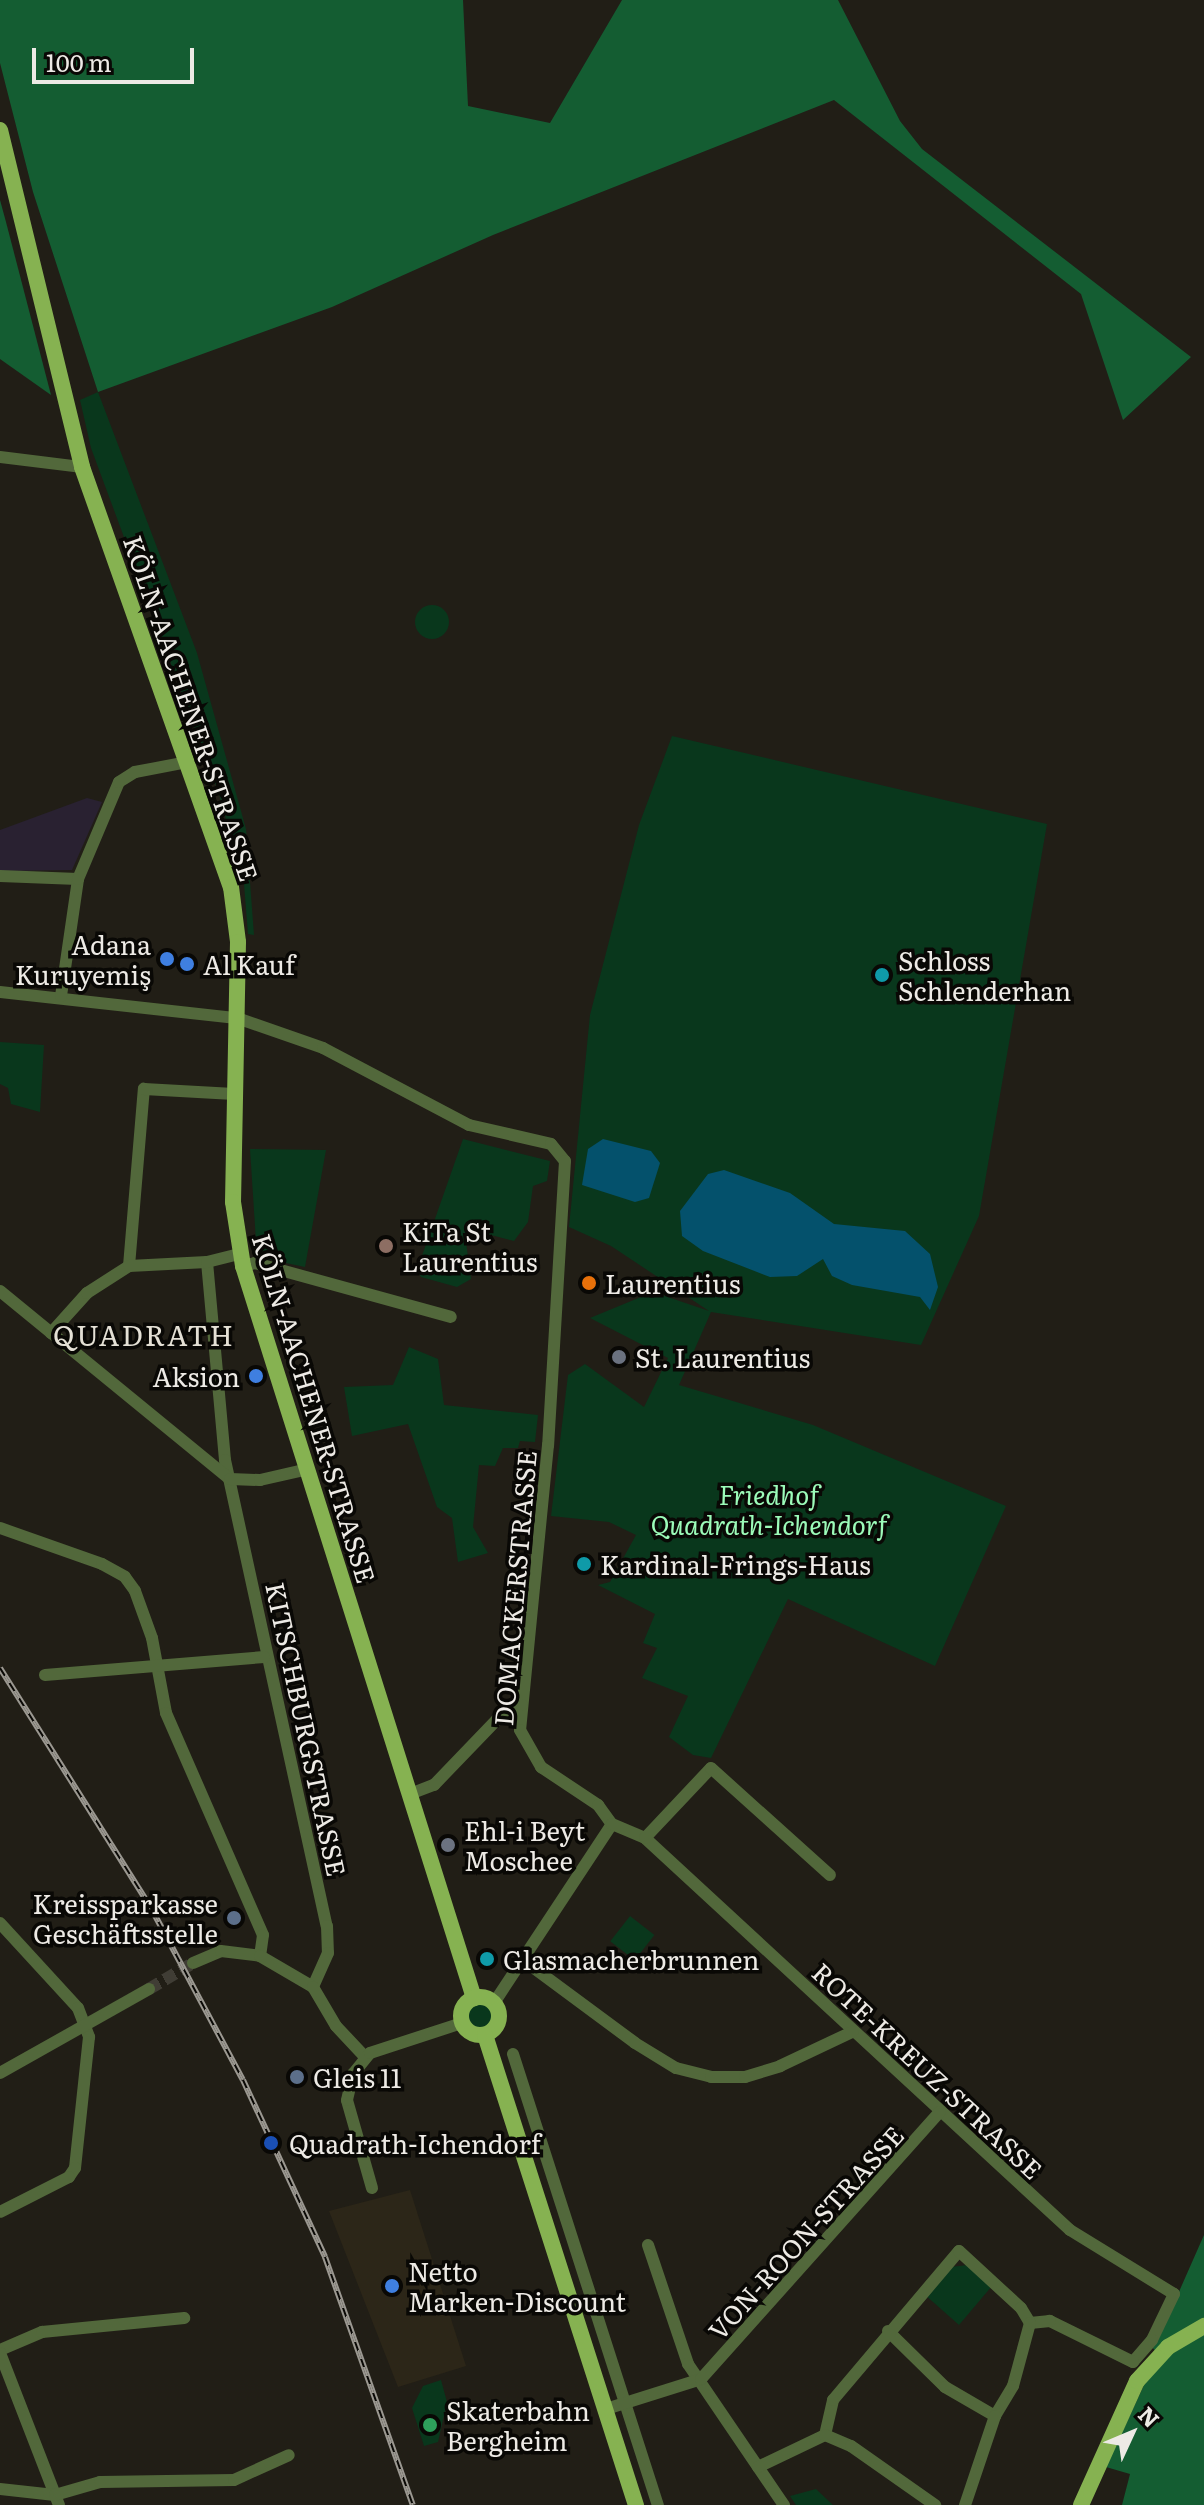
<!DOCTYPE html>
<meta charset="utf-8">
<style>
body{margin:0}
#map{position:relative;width:1204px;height:2505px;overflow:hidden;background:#211e16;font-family:Literata,serif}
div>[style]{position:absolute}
.built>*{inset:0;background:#2c2618}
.education>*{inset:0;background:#292131}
.green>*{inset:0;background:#09371c;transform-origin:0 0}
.round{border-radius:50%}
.forest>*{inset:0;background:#145d32}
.water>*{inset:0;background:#04516c}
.minor-tunnel>*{height:12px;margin-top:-6px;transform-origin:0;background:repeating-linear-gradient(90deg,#403d35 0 12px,transparent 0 18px)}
.minor>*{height:12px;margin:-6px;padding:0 6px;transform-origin:6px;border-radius:6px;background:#52683b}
.major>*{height:16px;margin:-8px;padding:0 8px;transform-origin:8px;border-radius:8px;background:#86b251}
.major>.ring{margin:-8px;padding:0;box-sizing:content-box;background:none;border:16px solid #86b251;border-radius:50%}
.rail>*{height:6px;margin-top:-3px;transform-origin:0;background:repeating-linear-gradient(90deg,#090805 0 9px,#9b9891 0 18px);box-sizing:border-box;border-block:2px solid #9b9891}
.dots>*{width:22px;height:22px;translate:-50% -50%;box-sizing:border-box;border:4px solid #090805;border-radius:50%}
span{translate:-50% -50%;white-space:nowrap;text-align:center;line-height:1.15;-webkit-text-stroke:7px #090805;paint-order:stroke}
.street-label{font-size:26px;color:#edeae5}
.poi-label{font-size:26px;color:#edeae5}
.right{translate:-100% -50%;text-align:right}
.left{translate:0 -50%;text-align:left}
.park-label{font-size:26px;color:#9cfbb9;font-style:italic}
.neighbourhood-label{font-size:28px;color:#e4e0d5;letter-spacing:2px}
.north{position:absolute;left:1092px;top:2393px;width:80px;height:80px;-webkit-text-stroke:6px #090805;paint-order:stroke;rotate:46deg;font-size:22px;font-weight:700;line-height:32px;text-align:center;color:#edeae5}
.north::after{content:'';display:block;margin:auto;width:28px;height:36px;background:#edeae5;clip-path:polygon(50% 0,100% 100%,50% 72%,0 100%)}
.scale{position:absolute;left:32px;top:48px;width:162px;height:36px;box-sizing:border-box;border:4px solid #edeae5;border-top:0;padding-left:10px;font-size:24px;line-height:28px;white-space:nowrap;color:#edeae5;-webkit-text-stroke:6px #090805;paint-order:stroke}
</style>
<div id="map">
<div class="built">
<i style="clip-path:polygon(410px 2190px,466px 2366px,398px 2387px,329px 2211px)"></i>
</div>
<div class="education">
<i style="clip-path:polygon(87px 798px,102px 802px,72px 870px,0 871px,0 830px)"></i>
</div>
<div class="green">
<i style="clip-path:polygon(98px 392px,197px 653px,246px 829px,254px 935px,248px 934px,244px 884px,219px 794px,91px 448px,80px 400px)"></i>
<i class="round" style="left:415px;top:605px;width:34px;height:34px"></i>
<i style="clip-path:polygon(672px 736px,1047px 824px,979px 1216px,921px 1345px,711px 1312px,679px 1385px,813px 1425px,1006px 1506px,935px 1666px,788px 1599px,711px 1758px,693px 1755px,669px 1737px,688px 1696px,642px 1678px,657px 1648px,643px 1643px,655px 1614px,598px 1585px,610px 1582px,636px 1535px,609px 1522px,551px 1516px,568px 1375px,585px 1364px,644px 1407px,668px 1358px,590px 1318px,653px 1292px,709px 1311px,611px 1246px,569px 1227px,590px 1015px,639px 825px)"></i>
<i style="clip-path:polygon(0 1042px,44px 1045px,40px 1112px,11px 1104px,8px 1088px,0 1084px)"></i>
<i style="clip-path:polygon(463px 1139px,550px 1161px,547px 1181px,533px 1186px,528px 1222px,514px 1241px,472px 1230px,466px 1242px,471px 1279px,457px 1287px,421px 1277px,417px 1270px)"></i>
<i style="clip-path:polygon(250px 1149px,326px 1150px,305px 1267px,257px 1257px)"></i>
<i style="clip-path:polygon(409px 1347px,438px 1359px,444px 1405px,538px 1415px,535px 1442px,520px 1441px,518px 1448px,503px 1448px,495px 1466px,479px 1465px,473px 1527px,488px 1553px,458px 1562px,452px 1518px,437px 1507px,408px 1424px,352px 1436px,344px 1387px,393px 1385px)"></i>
<i style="left:630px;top:1916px;width:31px;height:32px;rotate:38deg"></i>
<i class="round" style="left:467px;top:2003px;width:26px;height:26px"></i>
<i style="clip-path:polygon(968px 2265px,992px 2286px,959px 2325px,924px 2294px,950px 2267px)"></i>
<i style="clip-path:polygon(441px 2380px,447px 2402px,438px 2442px,424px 2446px,412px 2408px,423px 2386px)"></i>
<i style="clip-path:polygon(816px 2489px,833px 2505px,796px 2505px,790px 2496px)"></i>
</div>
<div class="forest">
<i style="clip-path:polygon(0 0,463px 0,468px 106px,550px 123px,622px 0,838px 0,900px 121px,922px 149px,1191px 357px,1123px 420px,1081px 294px,834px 100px,493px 235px,332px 307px,98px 392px,33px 192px,0 63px)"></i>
<i style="clip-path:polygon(0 200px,6px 222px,51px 395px,0 359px)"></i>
<i style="clip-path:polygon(1204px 2235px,1204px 2505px,1122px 2505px,1130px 2474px,1106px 2467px,1144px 2385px,1164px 2360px,1150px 2345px,1163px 2328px)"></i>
</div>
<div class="water">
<i style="clip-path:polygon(603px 1139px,651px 1151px,660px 1163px,649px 1198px,635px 1202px,582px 1185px,588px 1149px)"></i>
<i style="clip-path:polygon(724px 1170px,790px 1193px,834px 1224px,905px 1231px,930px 1254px,938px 1287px,930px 1310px,920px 1297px,852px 1285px,832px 1276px,823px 1259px,797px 1276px,770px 1277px,703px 1251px,682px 1236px,680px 1211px,708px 1174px)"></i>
</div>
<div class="minor-tunnel">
<i style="left:149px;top:1989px;width:51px;rotate:-30.6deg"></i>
</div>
<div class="minor">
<i style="left:0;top:457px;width:83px;rotate:7deg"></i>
<i style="left:0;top:876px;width:78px;rotate:2.2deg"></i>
<i style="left:0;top:992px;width:238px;rotate:6.3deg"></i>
<i style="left:237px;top:1018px;width:91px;rotate:19.2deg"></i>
<i style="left:323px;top:1048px;width:165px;rotate:27.8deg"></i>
<i style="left:469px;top:1125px;width:84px;rotate:13deg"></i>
<i style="left:551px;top:1144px;width:22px;rotate:51deg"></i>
<i style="left:565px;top:1161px;width:285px;rotate:93.4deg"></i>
<i style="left:548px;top:1445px;width:286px;rotate:95.6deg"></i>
<i style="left:520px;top:1730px;width:43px;rotate:60.4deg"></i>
<i style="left:541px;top:1767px;width:69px;rotate:33.7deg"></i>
<i style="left:598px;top:1805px;width:24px;rotate:54deg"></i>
<i style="left:612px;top:1824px;width:214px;rotate:123.4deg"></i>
<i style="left:61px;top:996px;width:118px;rotate:-81.7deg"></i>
<i style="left:78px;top:879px;width:105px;rotate:-67.1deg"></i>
<i style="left:119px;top:782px;width:19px;rotate:-32deg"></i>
<i style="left:135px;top:772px;width:54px;rotate:-10.7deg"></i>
<i style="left:207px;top:1262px;width:199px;rotate:84.8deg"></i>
<i style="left:225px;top:1460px;width:477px;rotate:77.7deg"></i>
<i style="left:327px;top:1926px;width:27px;rotate:88deg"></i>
<i style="left:328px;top:1953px;width:37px;rotate:114deg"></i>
<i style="left:129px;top:1266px;width:178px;rotate:-85.2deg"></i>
<i style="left:144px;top:1089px;width:90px;rotate:3.2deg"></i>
<i style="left:243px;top:1266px;width:12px;rotate:-14deg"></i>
<i style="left:255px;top:1263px;width:203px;rotate:15.4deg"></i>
<i style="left:0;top:1291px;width:297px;rotate:39.3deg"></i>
<i style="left:230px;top:1479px;width:30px;rotate:2deg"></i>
<i style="left:260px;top:1480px;width:49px;rotate:-12.9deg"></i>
<i style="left:51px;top:1333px;width:54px;rotate:-48deg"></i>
<i style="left:87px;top:1293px;width:50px;rotate:-32.7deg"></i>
<i style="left:129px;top:1266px;width:78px;rotate:-2.9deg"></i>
<i style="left:207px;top:1262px;width:34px;rotate:-14deg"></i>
<i style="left:0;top:1528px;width:108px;rotate:19.4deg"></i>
<i style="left:102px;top:1564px;width:26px;rotate:29deg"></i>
<i style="left:125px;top:1577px;width:17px;rotate:54deg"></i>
<i style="left:135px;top:1591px;width:50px;rotate:70.1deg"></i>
<i style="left:152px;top:1638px;width:76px;rotate:79.4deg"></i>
<i style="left:166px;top:1713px;width:242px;rotate:66.4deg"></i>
<i style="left:263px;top:1935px;width:21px;rotate:98deg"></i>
<i style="left:45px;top:1675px;width:220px;rotate:-4.7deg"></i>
<i style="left:410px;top:1794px;width:26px;rotate:-21deg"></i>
<i style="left:434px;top:1785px;width:111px;rotate:-46.1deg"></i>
<i style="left:511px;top:1705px;width:11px"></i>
<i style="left:612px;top:1824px;width:36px;rotate:23deg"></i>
<i style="left:645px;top:1838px;width:578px;rotate:42.69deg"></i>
<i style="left:1070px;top:2230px;width:122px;rotate:31.6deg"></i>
<i style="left:1174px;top:2294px;width:51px;rotate:115.6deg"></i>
<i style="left:1152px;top:2340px;width:29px;rotate:131deg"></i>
<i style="left:1133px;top:2362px;width:93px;rotate:-153.7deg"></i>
<i style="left:1050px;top:2321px;width:20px;rotate:174deg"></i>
<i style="left:645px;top:1838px;width:96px;rotate:-46.7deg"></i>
<i style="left:711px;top:1768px;width:160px;rotate:42deg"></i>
<i style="left:0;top:1923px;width:115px;rotate:47.5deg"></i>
<i style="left:78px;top:2008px;width:31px;rotate:69deg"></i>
<i style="left:89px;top:2037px;width:132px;rotate:96.1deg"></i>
<i style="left:75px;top:2168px;width:11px;rotate:124deg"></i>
<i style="left:69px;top:2177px;width:77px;rotate:153.1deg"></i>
<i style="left:523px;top:1960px;width:139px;rotate:36.5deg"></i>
<i style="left:635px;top:2043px;width:48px;rotate:31.4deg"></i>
<i style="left:676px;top:2068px;width:36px;rotate:14deg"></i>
<i style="left:711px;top:2077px;width:34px"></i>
<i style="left:745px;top:2077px;width:37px;rotate:-17deg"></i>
<i style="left:780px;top:2066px;width:80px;rotate:-25.3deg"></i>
<i style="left:193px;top:1963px;width:30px;rotate:-23deg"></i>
<i style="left:221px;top:1951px;width:39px;rotate:7deg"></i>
<i style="left:260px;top:1956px;width:61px;rotate:30.3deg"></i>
<i style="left:313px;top:1987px;width:45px;rotate:59.5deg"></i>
<i style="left:336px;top:2026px;width:42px;rotate:46.9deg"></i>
<i style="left:513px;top:2054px;width:474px;rotate:72.2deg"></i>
<i style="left:0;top:2073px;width:171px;rotate:-29.4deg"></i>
<i style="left:372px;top:2188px;width:91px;rotate:-105.9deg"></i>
<i style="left:347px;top:2100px;width:27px;rotate:-77deg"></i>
<i style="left:353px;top:2074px;width:27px;rotate:-51deg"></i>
<i style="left:370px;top:2053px;width:97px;rotate:-18.1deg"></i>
<i style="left:648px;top:2245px;width:126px;rotate:71.4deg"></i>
<i style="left:688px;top:2364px;width:171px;rotate:55.8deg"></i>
<i style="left:888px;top:2331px;width:80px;rotate:44.5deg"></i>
<i style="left:945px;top:2387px;width:58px;rotate:30.1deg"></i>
<i style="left:0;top:2350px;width:46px;rotate:-23.2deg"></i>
<i style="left:42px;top:2332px;width:143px;rotate:-5.6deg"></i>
<i style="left:0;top:2353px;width:163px;rotate:68.8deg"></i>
<i style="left:606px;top:2409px;width:100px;rotate:-17.5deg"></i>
<i style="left:701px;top:2379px;width:358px;rotate:-48.2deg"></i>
<i style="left:825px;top:2435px;width:36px;rotate:-77deg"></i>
<i style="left:833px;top:2400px;width:195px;rotate:-49.8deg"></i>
<i style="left:959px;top:2251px;width:84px;rotate:42.6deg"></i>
<i style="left:1021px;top:2308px;width:17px;rotate:59deg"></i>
<i style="left:1030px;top:2323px;width:65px;rotate:105.1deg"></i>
<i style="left:1013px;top:2386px;width:35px;rotate:121deg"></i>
<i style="left:995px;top:2416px;width:94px;rotate:108.6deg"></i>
<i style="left:758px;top:2467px;width:74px;rotate:-25.5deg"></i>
<i style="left:825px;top:2435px;width:28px;rotate:23deg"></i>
<i style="left:851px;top:2446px;width:103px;rotate:35.1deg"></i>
<i style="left:0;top:2489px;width:55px;rotate:6.2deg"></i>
<i style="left:55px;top:2495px;width:47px;rotate:-16.1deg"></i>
<i style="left:100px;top:2482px;width:134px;rotate:-0.9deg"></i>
<i style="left:234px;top:2480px;width:60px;rotate:-24.4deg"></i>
</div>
<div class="major">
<i style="left:0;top:130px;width:347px;rotate:76.3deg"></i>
<i style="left:82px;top:467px;width:446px;rotate:70.5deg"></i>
<i style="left:231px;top:887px;width:55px;rotate:82.7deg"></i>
<i style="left:238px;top:942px;width:260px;rotate:91.1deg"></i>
<i style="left:233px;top:1202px;width:65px;rotate:81.1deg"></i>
<i style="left:243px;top:1266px;width:768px;rotate:72.49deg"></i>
<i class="ring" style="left:461px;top:1997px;width:22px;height:22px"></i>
<i style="left:485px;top:2035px;width:494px;rotate:72.2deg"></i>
<i style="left:1081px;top:2505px;width:136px;rotate:-65.7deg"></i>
<i style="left:1137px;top:2381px;width:46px;rotate:-47.6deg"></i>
<i style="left:1168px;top:2347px;width:42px;rotate:-30.3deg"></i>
</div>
<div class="rail">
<i style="left:0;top:1668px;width:281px;rotate:57.8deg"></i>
<i style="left:150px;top:1906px;width:197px;rotate:61.9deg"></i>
<i style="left:243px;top:2080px;width:195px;rotate:65.1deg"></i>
<i style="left:325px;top:2257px;width:263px;rotate:70.5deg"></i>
</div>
<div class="dots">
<i style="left:167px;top:959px;background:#3f7fe0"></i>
<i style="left:187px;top:964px;background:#3f7fe0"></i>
<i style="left:882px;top:975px;background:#0f9aa8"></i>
<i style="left:386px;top:1246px;background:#8d6e63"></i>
<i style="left:589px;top:1283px;background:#e8710a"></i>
<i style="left:619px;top:1357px;background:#6b7280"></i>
<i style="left:256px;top:1376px;background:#3f7fe0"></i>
<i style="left:584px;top:1564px;background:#0f9aa8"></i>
<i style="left:448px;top:1845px;background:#6b7280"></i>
<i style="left:234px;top:1918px;background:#5c6f8a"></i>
<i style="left:487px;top:1959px;background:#0f9aa8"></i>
<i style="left:297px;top:2077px;background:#5c6f8a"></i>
<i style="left:271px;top:2143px;background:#1a4fb4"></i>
<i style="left:392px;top:2286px;background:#3f7fe0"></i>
<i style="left:430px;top:2425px;background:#2e9e5b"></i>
</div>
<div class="street-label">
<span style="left:192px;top:708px;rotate:71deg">KÖLN-AACHENER-STRASSE</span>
<span style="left:315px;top:1408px;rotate:73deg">KÖLN-AACHENER-STRASSE</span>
<span style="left:514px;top:1588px;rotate:-85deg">DOMACKERSTRASSE</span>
<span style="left:307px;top:1729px;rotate:78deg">KITSCHBURGSTRASSE</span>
<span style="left:928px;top:2070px;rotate:43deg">ROTE-KREUZ-STRASSE</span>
<span style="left:805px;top:2232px;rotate:-48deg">VON-ROON-STRASSE</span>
</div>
<div class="poi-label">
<span class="right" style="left:151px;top:959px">Adana<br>Kuruyemiş</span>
<span class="left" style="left:898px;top:975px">Schloss<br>Schlenderhan</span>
<span class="left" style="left:203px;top:964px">Al Kauf</span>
<span class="left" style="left:402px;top:1246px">KiTa St<br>Laurentius</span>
<span class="left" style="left:605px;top:1283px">Laurentius</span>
<span class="left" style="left:635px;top:1357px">St. Laurentius</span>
<span class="right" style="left:240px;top:1376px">Aksion</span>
<span class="left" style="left:600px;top:1564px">Kardinal-Frings-Haus</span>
<span class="left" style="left:464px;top:1845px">Ehl-i Beyt<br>Moschee</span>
<span class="right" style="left:218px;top:1918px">Kreissparkasse<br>Geschäftsstelle</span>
<span class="left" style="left:503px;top:1959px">Glasmacherbrunnen</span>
<span class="left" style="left:313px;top:2077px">Gleis 11</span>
<span class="left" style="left:289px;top:2143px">Quadrath-Ichendorf</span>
<span class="left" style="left:408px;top:2286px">Netto<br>Marken-Discount</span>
<span class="left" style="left:446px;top:2425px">Skaterbahn<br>Bergheim</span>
</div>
<div class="park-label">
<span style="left:769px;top:1509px">Friedhof<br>Quadrath-Ichendorf</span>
</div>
<div class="neighbourhood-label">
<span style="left:144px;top:1334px">QUADRATH</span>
</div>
<div class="north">N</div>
<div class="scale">100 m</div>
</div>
